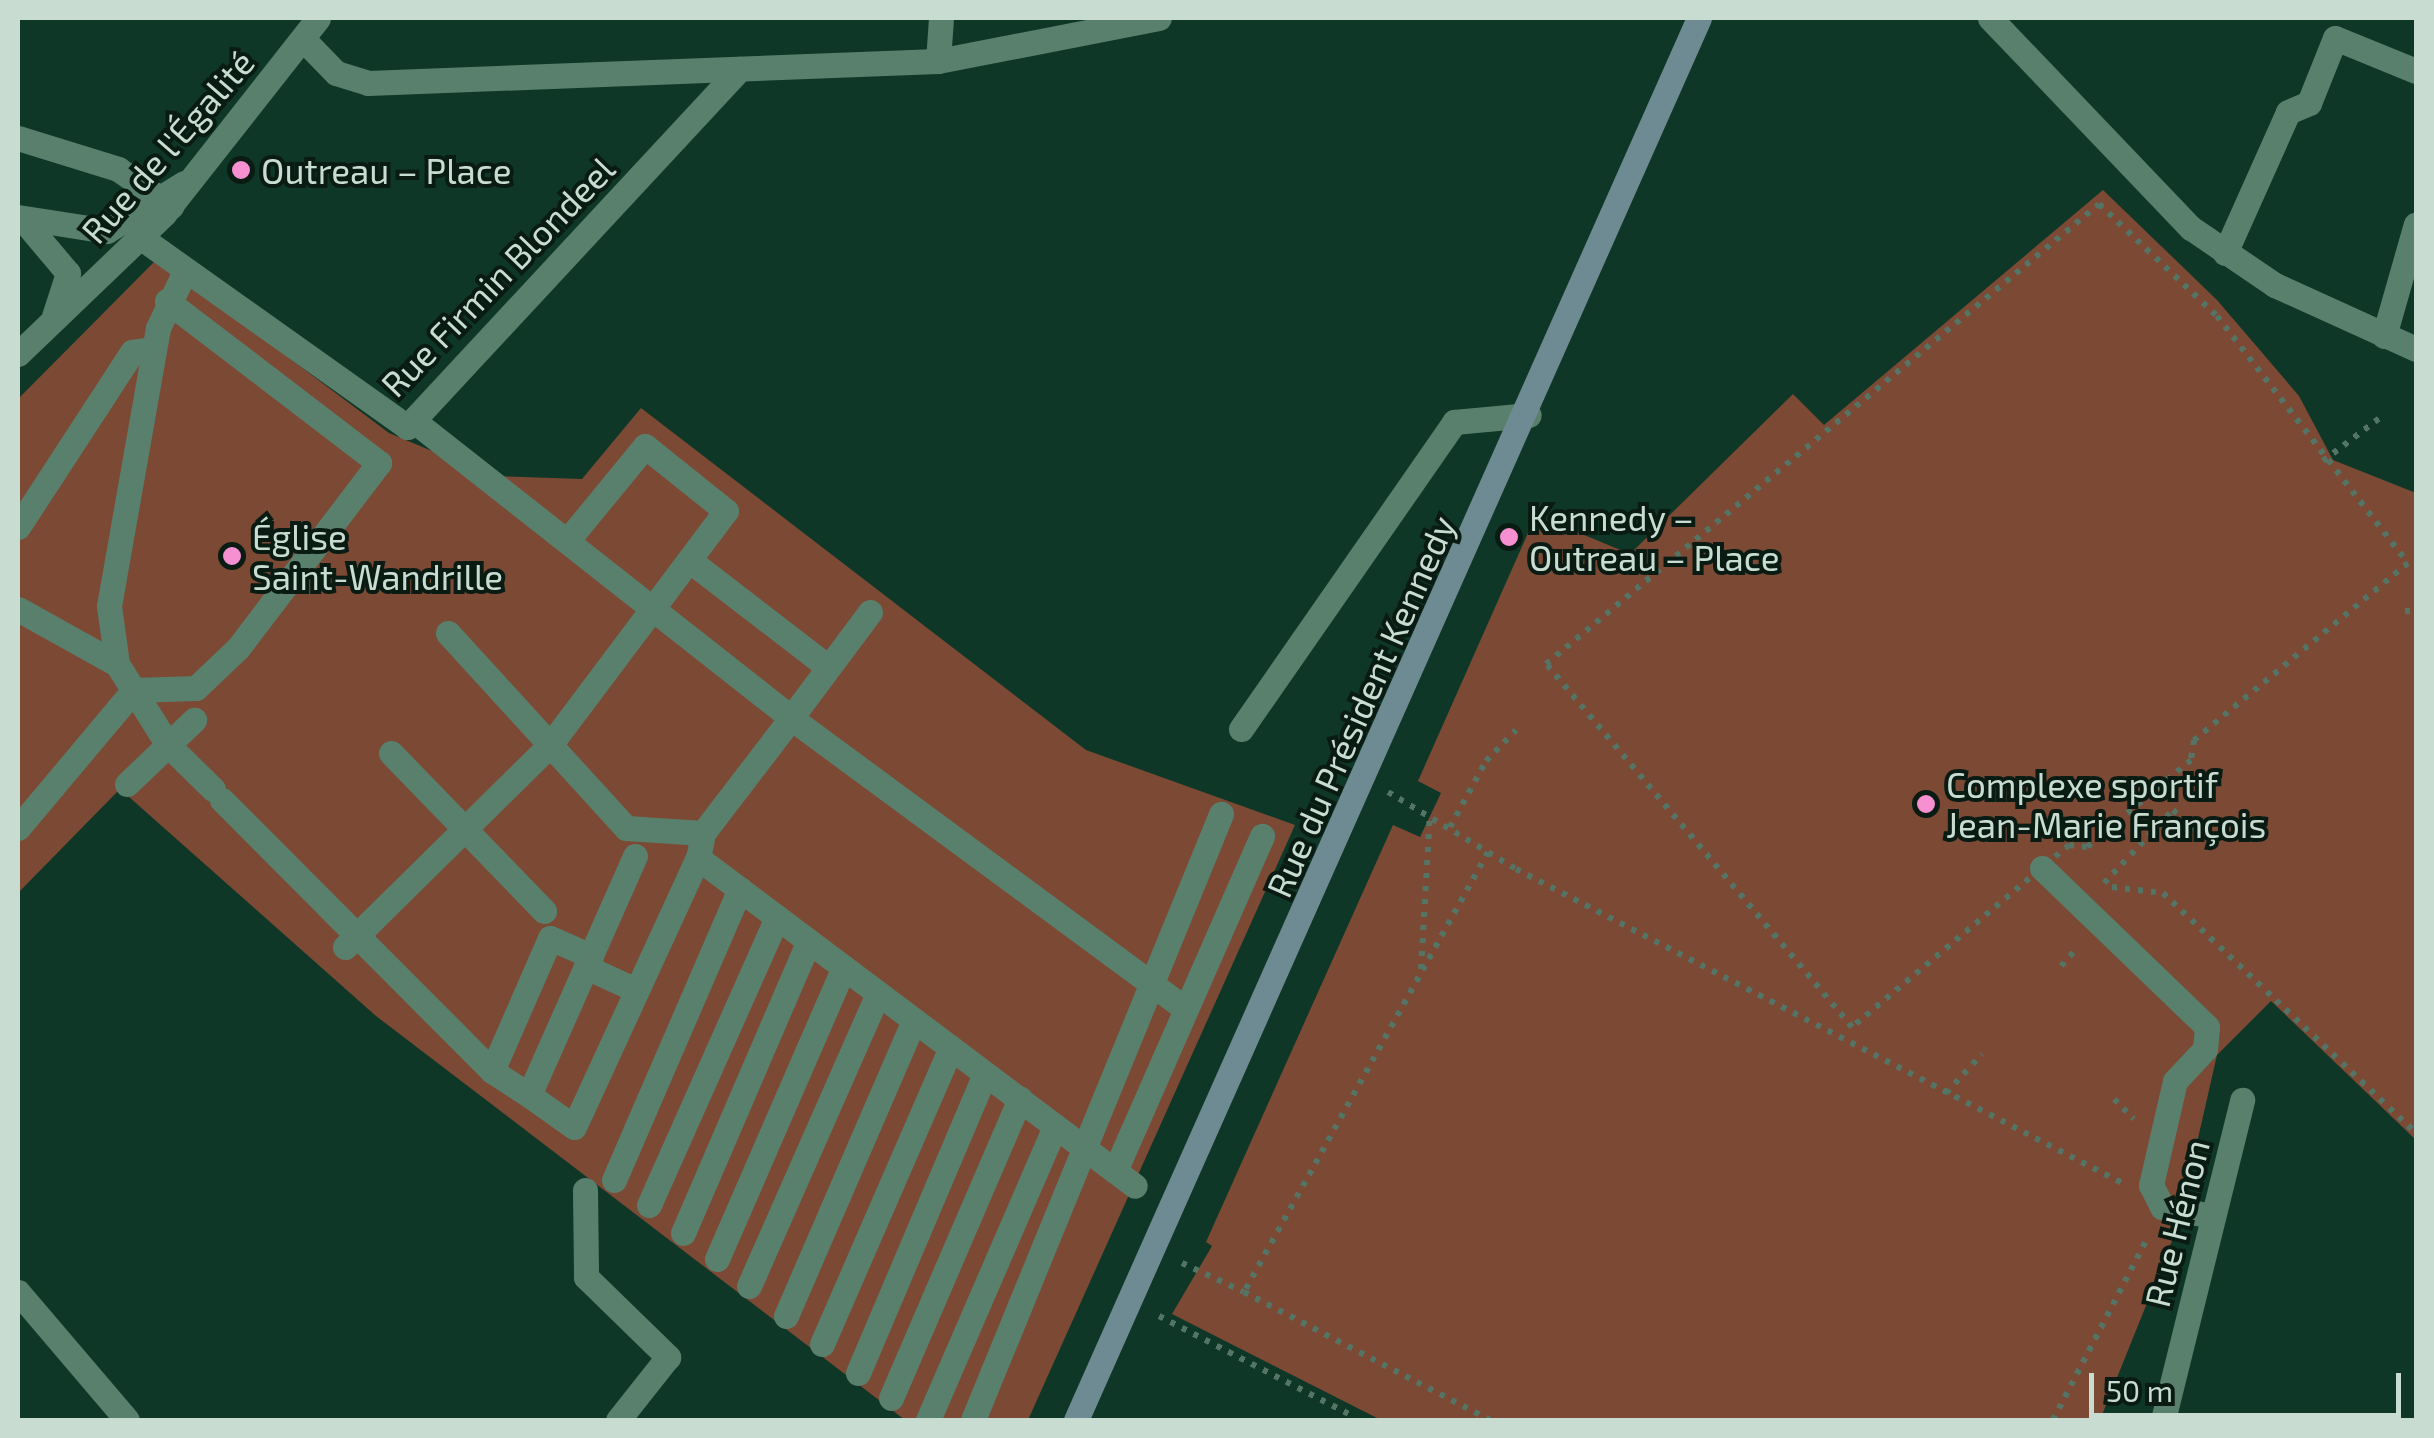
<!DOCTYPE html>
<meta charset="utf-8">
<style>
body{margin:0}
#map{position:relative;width:2434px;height:1438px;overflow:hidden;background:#0f3727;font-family:"Exo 2",sans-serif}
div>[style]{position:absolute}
.green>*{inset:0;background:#7b4934}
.path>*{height:6px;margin-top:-3px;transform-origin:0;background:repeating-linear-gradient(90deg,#547566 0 5px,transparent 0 13px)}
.service>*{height:25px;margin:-12.5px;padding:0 12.5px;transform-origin:12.5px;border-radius:12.5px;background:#59806d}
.minor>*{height:25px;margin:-12.5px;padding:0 12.5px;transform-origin:12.5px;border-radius:12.5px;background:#59806d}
.tertiary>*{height:25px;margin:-12.5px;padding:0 12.5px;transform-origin:12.5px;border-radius:12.5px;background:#59806d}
.secondary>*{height:25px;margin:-12.5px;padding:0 12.5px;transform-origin:12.5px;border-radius:12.5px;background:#6e8a92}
.dots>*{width:28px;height:28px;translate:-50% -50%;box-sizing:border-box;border:5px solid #0a1b13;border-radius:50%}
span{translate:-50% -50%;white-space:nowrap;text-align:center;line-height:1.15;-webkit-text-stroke:8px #0a1b13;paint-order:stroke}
.street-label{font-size:35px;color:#c8dcd1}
.poi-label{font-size:35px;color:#c8dcd1}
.left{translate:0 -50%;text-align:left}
.frame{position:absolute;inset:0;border:20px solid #c8dcd1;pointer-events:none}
.scale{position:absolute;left:2089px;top:1373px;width:312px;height:45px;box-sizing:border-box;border:5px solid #c8dcd1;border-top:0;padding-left:12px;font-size:30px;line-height:35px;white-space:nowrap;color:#c8dcd1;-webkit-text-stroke:8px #0a1b13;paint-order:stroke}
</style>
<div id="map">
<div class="green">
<i style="clip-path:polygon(2103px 190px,2217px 300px,2299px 396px,2333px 460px,2416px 493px,2416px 1140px,2271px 1001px,2217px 1055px,2178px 1226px,2100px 1420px,1381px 1420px,1172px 1314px,1212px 1246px,1206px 1242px,1393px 825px,1420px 837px,1441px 793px,1418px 781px,1536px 515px,1630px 554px,1793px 394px,1824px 425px)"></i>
<i style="clip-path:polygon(157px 259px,389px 433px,492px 476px,582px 479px,641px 408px,1086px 750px,1295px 825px,1028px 1420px,905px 1420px,376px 1016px,120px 789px,18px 893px,18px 399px)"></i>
</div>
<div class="path">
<i style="left:2099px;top:204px;width:163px;rotate:43.5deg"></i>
<i style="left:2217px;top:316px;width:312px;rotate:52.3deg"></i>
<i style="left:2408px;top:563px;width:278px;rotate:140.4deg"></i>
<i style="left:2194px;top:740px;width:20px;rotate:99deg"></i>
<i style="left:2191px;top:760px;width:136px;rotate:140.1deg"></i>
<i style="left:2087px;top:847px;width:18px;rotate:-174deg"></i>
<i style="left:2069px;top:845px;width:283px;rotate:140deg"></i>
<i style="left:1852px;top:1027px;width:475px;rotate:-130.1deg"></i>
<i style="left:1546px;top:664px;width:719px;rotate:-39.75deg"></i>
<i style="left:2323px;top:461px;width:73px;rotate:-37.2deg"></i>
<i style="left:2405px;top:611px;width:11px"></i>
<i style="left:1388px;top:792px;width:149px;rotate:31deg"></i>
<i style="left:1516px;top:869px;width:683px;rotate:27.39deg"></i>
<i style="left:1450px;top:827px;width:75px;rotate:-61.4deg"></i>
<i style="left:1486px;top:761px;width:43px;rotate:-45.9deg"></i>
<i style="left:1488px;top:852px;width:503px;rotate:119.01deg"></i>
<i style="left:1244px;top:1292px;width:277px;rotate:27.5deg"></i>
<i style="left:2104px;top:883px;width:100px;rotate:-46.6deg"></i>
<i style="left:2173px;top:810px;width:30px;rotate:41deg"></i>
<i style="left:2112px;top:887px;width:51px;rotate:6.7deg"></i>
<i style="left:2163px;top:893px;width:349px;rotate:43.5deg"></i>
<i style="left:2061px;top:966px;width:24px;rotate:-48deg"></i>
<i style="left:1421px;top:969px;width:154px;rotate:-86.7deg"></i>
<i style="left:1946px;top:1093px;width:53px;rotate:-47.3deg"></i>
<i style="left:2114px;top:1099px;width:28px;rotate:45deg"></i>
<i style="left:1182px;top:1263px;width:68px;rotate:25.1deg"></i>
<i style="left:1159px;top:1316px;width:218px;rotate:27.3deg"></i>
<i style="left:2053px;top:1420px;width:208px;rotate:-62.6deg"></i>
</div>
<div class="service">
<i style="left:18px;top:138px;width:105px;rotate:17.2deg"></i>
<i style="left:118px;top:169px;width:65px;rotate:34.9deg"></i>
<i style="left:2225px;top:253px;width:154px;rotate:-65.9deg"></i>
<i style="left:2288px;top:112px;width:23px;rotate:-23deg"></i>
<i style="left:2309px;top:103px;width:70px;rotate:-68.2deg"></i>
<i style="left:2335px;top:38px;width:87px;rotate:22.2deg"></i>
<i style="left:185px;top:271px;width:63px;rotate:115.3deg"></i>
<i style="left:158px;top:328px;width:282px;rotate:100deg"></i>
<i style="left:109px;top:606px;width:59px;rotate:82.1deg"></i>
<i style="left:117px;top:664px;width:96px;rotate:57.8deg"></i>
<i style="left:168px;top:745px;width:63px;rotate:44.4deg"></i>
<i style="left:414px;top:421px;width:480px;rotate:38.2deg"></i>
<i style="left:791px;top:718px;width:145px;rotate:127.4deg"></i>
<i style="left:703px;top:833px;width:25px;rotate:101deg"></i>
<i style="left:698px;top:858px;width:546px;rotate:36.89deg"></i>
<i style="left:18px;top:527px;width:209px;rotate:-56.9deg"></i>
<i style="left:132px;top:352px;width:22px;rotate:-8deg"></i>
<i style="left:689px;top:560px;width:175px;rotate:37.6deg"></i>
<i style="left:18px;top:609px;width:113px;rotate:29.1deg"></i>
<i style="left:870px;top:612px;width:132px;rotate:126.7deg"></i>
<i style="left:791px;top:718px;width:490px;rotate:36.4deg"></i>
<i style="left:448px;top:633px;width:264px;rotate:47.6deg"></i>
<i style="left:626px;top:828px;width:77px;rotate:3.7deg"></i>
<i style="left:1241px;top:729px;width:374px;rotate:-55.2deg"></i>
<i style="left:1454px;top:422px;width:75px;rotate:-5.3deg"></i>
<i style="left:391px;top:753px;width:220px;rotate:45.9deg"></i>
<i style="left:127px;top:784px;width:93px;rotate:-43.7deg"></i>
<i style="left:222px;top:800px;width:383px;rotate:45.1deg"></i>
<i style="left:18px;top:828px;width:180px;rotate:-50deg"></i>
<i style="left:134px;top:690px;width:62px;rotate:-1.8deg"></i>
<i style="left:196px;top:688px;width:58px;rotate:-43.6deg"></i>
<i style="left:238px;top:648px;width:233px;rotate:-52.7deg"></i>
<i style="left:379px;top:463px;width:267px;rotate:-142.6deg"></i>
<i style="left:635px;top:856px;width:261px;rotate:113.9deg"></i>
<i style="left:529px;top:1095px;width:55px;rotate:35.4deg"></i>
<i style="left:574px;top:1127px;width:296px;rotate:-65.3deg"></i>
<i style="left:2042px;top:868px;width:229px;rotate:43.9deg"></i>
<i style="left:2207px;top:1027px;width:22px;rotate:95deg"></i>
<i style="left:2205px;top:1049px;width:44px;rotate:133.2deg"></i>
<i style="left:2175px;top:1081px;width:107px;rotate:103deg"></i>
<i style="left:2151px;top:1185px;width:25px;rotate:63deg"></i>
<i style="left:2162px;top:1207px;width:52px;rotate:10deg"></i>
<i style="left:345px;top:947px;width:288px;rotate:-44.6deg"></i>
<i style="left:550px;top:745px;width:293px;rotate:-53.1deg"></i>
<i style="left:726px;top:511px;width:104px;rotate:-141.3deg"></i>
<i style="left:645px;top:446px;width:123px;rotate:129.4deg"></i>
<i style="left:586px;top:967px;width:55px;rotate:24.7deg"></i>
<i style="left:529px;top:1095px;width:44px;rotate:-147deg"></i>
<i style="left:492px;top:1071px;width:145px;rotate:-66.4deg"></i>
<i style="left:550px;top:938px;width:45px;rotate:23.7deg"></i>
<i style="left:1115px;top:1171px;width:366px;rotate:-66.3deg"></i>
<i style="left:614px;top:1180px;width:317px;rotate:-66.6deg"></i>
<i style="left:649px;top:1205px;width:315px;rotate:-66deg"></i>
<i style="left:683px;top:1233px;width:318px;rotate:-66.7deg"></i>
<i style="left:717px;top:1259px;width:318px;rotate:-66.5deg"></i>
<i style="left:749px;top:1286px;width:320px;rotate:-66.2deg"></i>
<i style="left:786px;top:1316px;width:322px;rotate:-66.6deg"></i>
<i style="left:822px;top:1344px;width:323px;rotate:-66.5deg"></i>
<i style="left:858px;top:1373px;width:325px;rotate:-67deg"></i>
<i style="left:891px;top:1398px;width:326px;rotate:-66.7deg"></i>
<i style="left:928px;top:1420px;width:320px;rotate:-66.6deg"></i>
<i style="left:973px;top:1420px;width:655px;rotate:-67.74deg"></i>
<i style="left:2163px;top:1420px;width:330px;rotate:-76.1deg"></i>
</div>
<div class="minor">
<i style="left:1990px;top:18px;width:291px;rotate:46.3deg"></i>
<i style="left:2191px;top:228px;width:102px;rotate:34.2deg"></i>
<i style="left:2275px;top:285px;width:155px;rotate:24.4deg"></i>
<i style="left:303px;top:39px;width:47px;rotate:45.9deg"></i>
<i style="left:336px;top:73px;width:34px;rotate:17deg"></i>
<i style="left:368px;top:83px;width:570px;rotate:-2.21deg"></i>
<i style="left:938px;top:61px;width:225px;rotate:-11deg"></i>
<i style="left:938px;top:61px;width:43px;rotate:-86deg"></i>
<i style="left:18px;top:217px;width:90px;rotate:8.9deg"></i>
<i style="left:107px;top:231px;width:91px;rotate:-31.9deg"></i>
<i style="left:25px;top:222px;width:67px;rotate:49.9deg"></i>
<i style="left:68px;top:273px;width:45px;rotate:108deg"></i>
<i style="left:140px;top:237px;width:328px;rotate:35.4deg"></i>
<i style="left:407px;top:427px;width:489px;rotate:-47.1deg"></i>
<i style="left:2384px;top:336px;width:116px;rotate:-74.1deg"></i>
<i style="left:585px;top:1190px;width:87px;rotate:89.3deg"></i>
<i style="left:586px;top:1277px;width:115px;rotate:44.3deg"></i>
<i style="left:668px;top:1357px;width:80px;rotate:128.4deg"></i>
<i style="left:18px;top:1292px;width:168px;rotate:49.6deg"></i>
</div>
<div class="tertiary">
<i style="left:18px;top:354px;width:202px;rotate:-43.8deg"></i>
<i style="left:164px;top:214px;width:249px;rotate:-51.8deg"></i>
</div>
<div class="secondary">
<i style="left:1076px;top:1420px;width:1534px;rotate:-66.04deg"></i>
</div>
<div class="dots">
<i style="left:241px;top:170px;background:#f690d0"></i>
<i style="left:1509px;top:537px;background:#f690d0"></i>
<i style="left:232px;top:556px;background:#f690d0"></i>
<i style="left:1926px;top:804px;background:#f690d0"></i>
</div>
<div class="street-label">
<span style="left:167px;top:146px;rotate:-49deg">Rue de l'Égalité</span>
<span style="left:497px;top:276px;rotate:-46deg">Rue Firmin Blondeel</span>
<span style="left:1360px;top:706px;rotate:-66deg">Rue du Président Kennedy</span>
<span style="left:2176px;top:1223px;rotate:-76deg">Rue Hénon</span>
</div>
<div class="poi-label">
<span class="left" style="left:261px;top:170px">Outreau – Place</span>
<span class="left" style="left:1529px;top:537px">Kennedy –<br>Outreau – Place</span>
<span class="left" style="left:252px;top:556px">Église<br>Saint-Wandrille</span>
<span class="left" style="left:1946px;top:804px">Complexe sportif<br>Jean-Marie François</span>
</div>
<div class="frame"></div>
<div class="scale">50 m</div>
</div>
